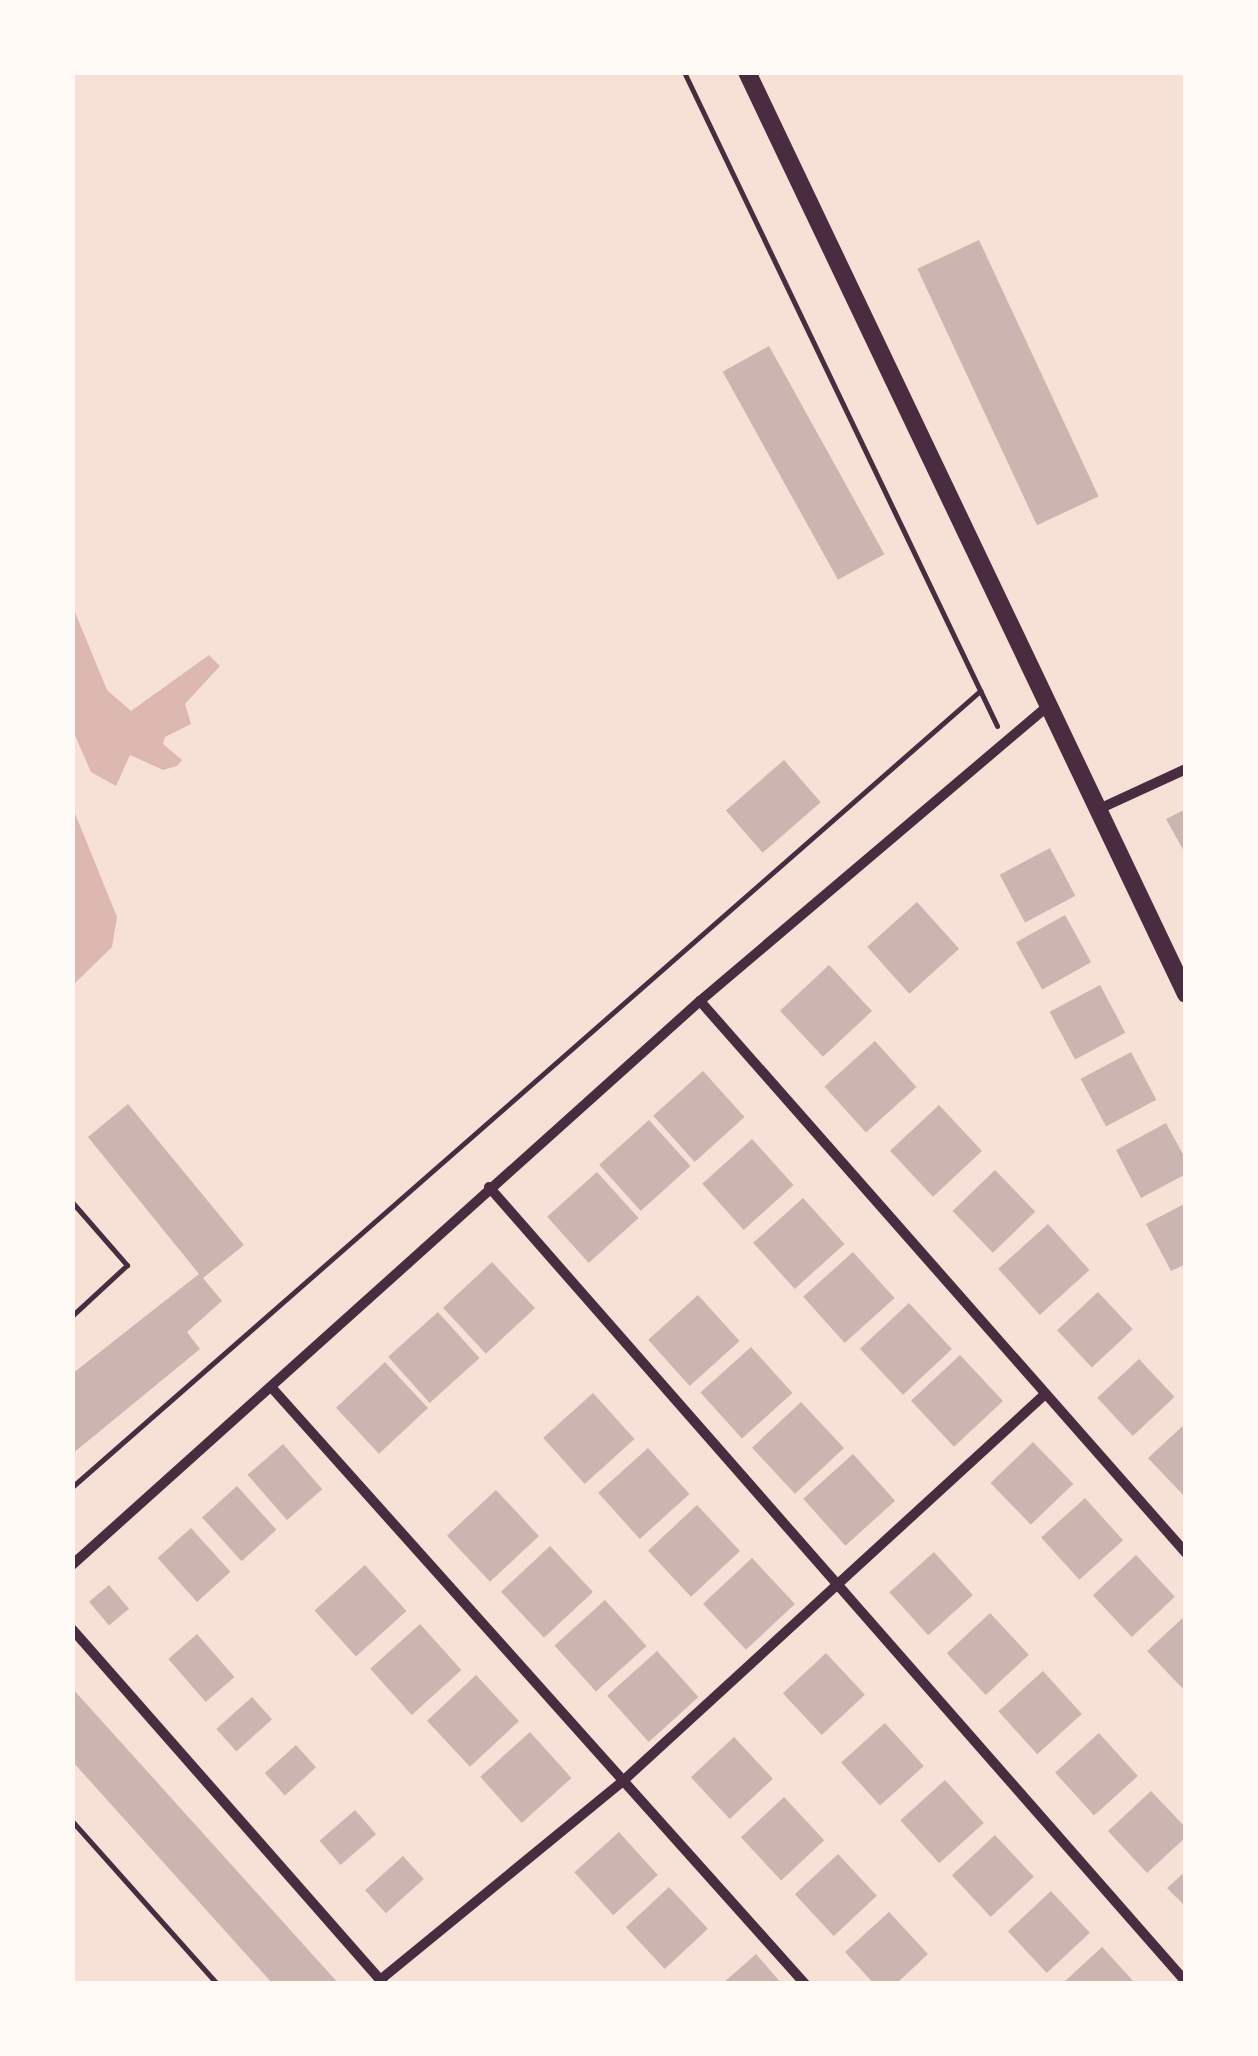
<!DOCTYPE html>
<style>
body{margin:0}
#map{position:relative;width:1258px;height:2056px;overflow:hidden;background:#f7e1d7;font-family:"DM Sans",sans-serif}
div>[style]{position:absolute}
.water>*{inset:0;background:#dcb8b0}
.building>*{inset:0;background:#ccb4b1;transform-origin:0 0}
.path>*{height:5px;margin:-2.5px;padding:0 2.5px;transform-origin:2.5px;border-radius:2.5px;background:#4a2c40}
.service>*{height:5px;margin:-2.5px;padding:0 2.5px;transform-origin:2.5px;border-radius:2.5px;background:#4a2c40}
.minor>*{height:10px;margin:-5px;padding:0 5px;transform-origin:5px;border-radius:5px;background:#4a2c40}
.primary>*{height:18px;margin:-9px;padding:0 9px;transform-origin:9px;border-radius:9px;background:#4a2c40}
span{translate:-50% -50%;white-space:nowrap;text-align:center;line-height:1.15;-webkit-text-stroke:10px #fffaf5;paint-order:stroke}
.frame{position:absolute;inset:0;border:75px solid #fffaf5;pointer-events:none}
</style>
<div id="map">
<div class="water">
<i style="clip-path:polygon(72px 605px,107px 690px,131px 711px,209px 655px,220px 666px,185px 704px,191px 724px,165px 737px,163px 744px,182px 760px,177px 766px,163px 770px,130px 755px,116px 786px,91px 772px,73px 731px)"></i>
<i style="clip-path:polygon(72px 806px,117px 917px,112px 947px,73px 985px)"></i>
</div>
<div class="building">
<i style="left:979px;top:240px;width:283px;height:68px;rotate:65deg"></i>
<i style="left:769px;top:346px;width:238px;height:53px;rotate:61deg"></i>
<i style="left:784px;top:760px;width:56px;height:77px;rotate:49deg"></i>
<i style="clip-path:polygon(1186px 809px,1186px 855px,1166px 819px)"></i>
<i style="left:1050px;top:848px;width:54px;height:57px;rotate:62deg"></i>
<i style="left:917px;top:902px;width:63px;height:67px;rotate:48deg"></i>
<i style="left:1065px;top:915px;width:54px;height:56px;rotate:61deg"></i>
<i style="left:829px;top:965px;width:63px;height:67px;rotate:47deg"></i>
<i style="left:1100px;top:985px;width:54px;height:57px;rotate:62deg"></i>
<i style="left:875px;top:1041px;width:62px;height:68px;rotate:48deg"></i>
<i style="left:1131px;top:1052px;width:54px;height:57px;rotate:62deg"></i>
<i style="left:703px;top:1071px;width:62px;height:67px;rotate:48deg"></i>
<i style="clip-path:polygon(128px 1104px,244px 1245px,203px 1278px,222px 1301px,187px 1332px,200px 1349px,72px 1454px,72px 1374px,199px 1274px,88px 1137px)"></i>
<i style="left:939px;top:1105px;width:63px;height:67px;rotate:47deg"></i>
<i style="left:649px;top:1120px;width:62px;height:67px;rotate:48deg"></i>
<i style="clip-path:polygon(1166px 1123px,1186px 1160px,1186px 1174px,1141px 1198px,1116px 1150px)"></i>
<i style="left:752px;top:1139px;width:62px;height:67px;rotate:48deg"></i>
<i style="left:995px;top:1170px;width:58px;height:59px;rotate:46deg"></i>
<i style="left:597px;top:1172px;width:62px;height:67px;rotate:48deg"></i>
<i style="left:803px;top:1198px;width:62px;height:67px;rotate:48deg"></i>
<i style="clip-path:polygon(1186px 1203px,1186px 1264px,1171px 1271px,1146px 1224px)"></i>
<i style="left:1048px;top:1224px;width:62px;height:67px;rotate:48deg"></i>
<i style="left:853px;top:1252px;width:62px;height:67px;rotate:48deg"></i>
<i style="left:492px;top:1262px;width:63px;height:67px;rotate:47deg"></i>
<i style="left:1098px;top:1292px;width:51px;height:56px;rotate:47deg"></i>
<i style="left:698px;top:1295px;width:62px;height:67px;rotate:48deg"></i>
<i style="left:909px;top:1303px;width:63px;height:67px;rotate:47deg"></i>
<i style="left:438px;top:1312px;width:62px;height:67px;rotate:48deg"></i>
<i style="left:751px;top:1347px;width:62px;height:68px;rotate:48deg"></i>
<i style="left:960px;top:1355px;width:63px;height:67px;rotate:47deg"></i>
<i style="left:1139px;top:1359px;width:52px;height:57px;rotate:47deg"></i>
<i style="left:385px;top:1362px;width:63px;height:67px;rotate:47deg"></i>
<i style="left:593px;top:1393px;width:62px;height:67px;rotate:48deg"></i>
<i style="left:801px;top:1402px;width:63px;height:67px;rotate:47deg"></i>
<i style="clip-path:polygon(1186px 1423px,1186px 1498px,1148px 1458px)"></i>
<i style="left:1033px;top:1442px;width:58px;height:59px;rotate:46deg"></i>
<i style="left:283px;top:1444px;width:60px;height:47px;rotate:49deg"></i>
<i style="left:648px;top:1448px;width:62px;height:67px;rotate:48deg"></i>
<i style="left:853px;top:1454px;width:63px;height:67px;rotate:48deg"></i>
<i style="left:237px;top:1486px;width:59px;height:47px;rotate:48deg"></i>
<i style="left:496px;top:1490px;width:63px;height:67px;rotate:47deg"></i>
<i style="left:1085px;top:1498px;width:57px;height:59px;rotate:48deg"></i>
<i style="left:697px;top:1505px;width:63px;height:67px;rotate:47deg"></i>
<i style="left:191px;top:1528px;width:59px;height:45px;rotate:48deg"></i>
<i style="left:550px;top:1546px;width:63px;height:67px;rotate:47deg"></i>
<i style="left:934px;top:1552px;width:58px;height:60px;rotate:48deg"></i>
<i style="left:1136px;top:1555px;width:57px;height:59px;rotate:47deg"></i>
<i style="left:752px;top:1558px;width:63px;height:67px;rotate:47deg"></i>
<i style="left:365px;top:1565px;width:62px;height:68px;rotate:48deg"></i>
<i style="left:109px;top:1585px;width:31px;height:26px;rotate:50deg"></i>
<i style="left:605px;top:1600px;width:62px;height:68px;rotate:48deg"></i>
<i style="left:990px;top:1613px;width:57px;height:59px;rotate:47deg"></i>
<i style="clip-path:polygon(1186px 1615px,1186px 1692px,1147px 1651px)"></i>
<i style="left:420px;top:1624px;width:62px;height:67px;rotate:48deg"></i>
<i style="left:197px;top:1634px;width:57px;height:38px;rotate:49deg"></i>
<i style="left:657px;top:1651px;width:62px;height:67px;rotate:48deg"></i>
<i style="left:826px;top:1653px;width:57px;height:59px;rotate:47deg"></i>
<i style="left:1043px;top:1671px;width:58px;height:60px;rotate:48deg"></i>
<i style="left:476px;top:1675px;width:63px;height:67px;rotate:47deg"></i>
<i style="clip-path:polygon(72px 1688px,339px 1984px,273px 1984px,72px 1761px)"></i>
<i style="left:252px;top:1697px;width:30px;height:48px;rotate:48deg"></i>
<i style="left:885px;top:1723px;width:58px;height:59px;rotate:48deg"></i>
<i style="left:530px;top:1732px;width:62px;height:67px;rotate:48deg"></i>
<i style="left:1099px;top:1733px;width:58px;height:59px;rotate:48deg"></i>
<i style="left:734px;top:1737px;width:57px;height:59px;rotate:47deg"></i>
<i style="left:296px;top:1745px;width:30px;height:42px;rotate:48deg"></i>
<i style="left:945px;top:1780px;width:58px;height:60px;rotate:48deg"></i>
<i style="clip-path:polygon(1151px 1791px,1186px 1828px,1186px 1837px,1147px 1873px,1108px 1831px)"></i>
<i style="left:784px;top:1797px;width:59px;height:59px;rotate:47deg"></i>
<i style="left:355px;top:1810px;width:32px;height:47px;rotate:49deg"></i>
<i style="left:619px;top:1832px;width:58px;height:60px;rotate:48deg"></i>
<i style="left:995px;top:1835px;width:57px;height:59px;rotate:47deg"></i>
<i style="left:838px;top:1854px;width:57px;height:59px;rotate:47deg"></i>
<i style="left:403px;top:1856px;width:31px;height:51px;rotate:48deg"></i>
<i style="clip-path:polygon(1186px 1871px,1186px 1907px,1167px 1888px)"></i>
<i style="left:669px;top:1887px;width:57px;height:59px;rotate:47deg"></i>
<i style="left:1051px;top:1891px;width:57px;height:59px;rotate:47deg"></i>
<i style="clip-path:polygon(889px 1912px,928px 1954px,896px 1984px,874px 1984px,845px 1952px)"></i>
<i style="clip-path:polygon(1102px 1947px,1136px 1984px,1062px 1984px)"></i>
<i style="clip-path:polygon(756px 1954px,782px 1984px,722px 1984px)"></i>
</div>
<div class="path">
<i style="left:684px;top:72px;width:725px;rotate:64.42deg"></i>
<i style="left:72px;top:1487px;width:1208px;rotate:-41.24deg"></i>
</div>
<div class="service">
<i style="left:72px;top:1202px;width:84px;rotate:48.9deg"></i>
<i style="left:127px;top:1265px;width:75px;rotate:137.2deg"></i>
<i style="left:72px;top:1821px;width:218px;rotate:48.3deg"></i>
</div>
<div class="minor">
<i style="left:1099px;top:809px;width:96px;rotate:-24.7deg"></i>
<i style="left:700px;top:1001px;width:735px;rotate:48.64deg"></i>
<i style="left:489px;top:1187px;width:1057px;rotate:48.76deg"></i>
<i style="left:272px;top:1388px;width:800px;rotate:48.19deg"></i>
<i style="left:72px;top:1565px;width:844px;rotate:-41.93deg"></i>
<i style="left:700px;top:1001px;width:459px;rotate:-40.3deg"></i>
<i style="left:72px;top:1629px;width:471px;rotate:48.7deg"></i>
<i style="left:380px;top:1980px;width:315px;rotate:-39.3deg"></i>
<i style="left:624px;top:1780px;width:568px;rotate:-42.5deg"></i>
</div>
<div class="primary">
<i style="left:747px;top:72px;width:1021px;rotate:64.54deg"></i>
</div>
<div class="frame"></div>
</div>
